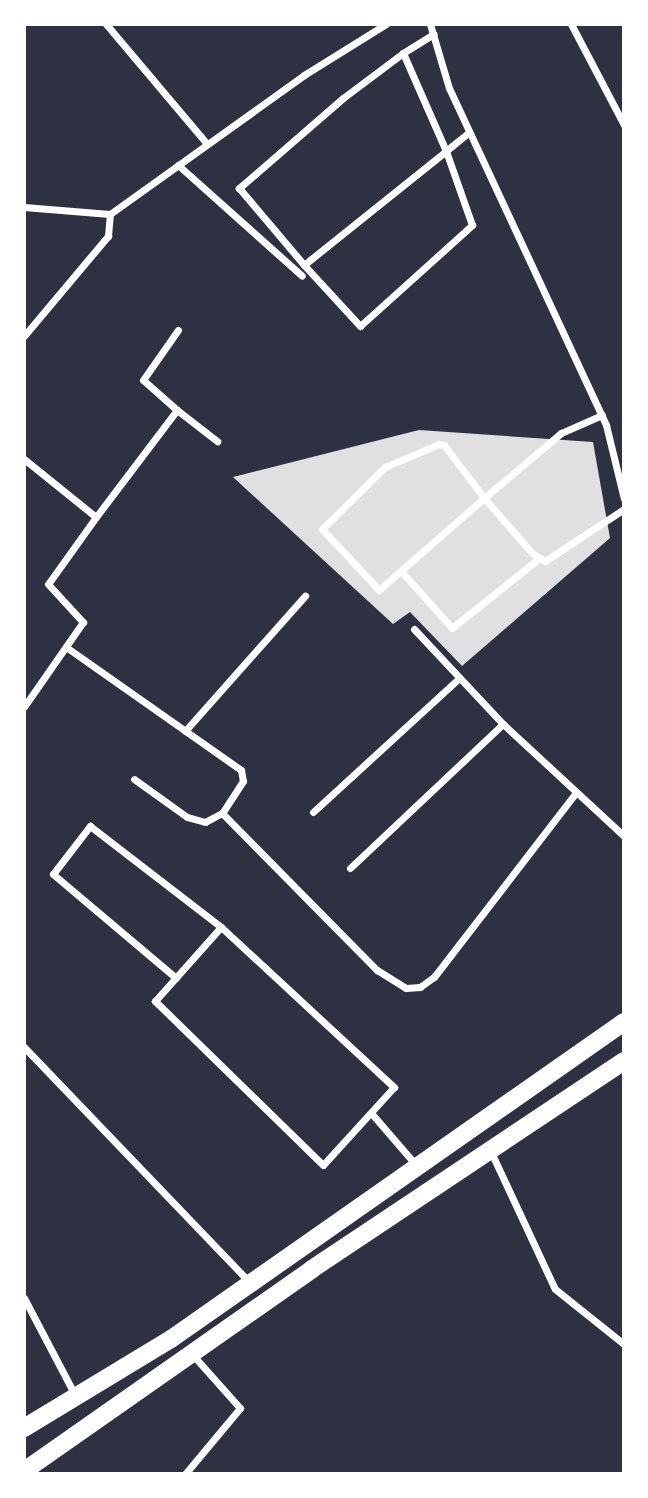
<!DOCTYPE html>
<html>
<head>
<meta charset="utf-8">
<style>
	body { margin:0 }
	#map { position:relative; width:648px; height:1498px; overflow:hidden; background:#2d3142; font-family:"Source Serif 4",serif }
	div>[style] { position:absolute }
	.building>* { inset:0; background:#e0e0e3 }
	.minor>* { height:7px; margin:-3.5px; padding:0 3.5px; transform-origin:3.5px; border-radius:3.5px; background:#fff }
	.primary>* { height:18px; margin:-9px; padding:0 9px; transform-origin:9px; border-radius:9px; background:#fff }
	span { translate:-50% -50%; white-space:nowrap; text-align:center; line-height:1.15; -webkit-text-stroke:7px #fff; paint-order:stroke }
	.frame { position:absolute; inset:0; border:26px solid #fff; pointer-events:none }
</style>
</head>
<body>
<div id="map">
	<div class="building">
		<i style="clip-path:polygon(419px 430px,593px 442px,610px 538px,462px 666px,410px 612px,393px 624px,233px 477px)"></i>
	</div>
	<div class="minor">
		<i style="left:106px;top:24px;width:157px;rotate:49.9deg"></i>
		<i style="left:430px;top:24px;width:67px;rotate:73.5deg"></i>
		<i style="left:449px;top:88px;width:372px;rotate:65deg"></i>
		<i style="left:606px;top:425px;width:76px;rotate:76.3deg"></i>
		<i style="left:571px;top:24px;width:114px;rotate:62.3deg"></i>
		<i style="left:403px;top:53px;width:36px;rotate:-32deg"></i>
		<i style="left:178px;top:165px;width:166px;rotate:41.8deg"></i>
		<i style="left:24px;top:207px;width:86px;rotate:4.7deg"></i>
		<i style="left:110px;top:214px;width:239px;rotate:-35.6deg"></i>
		<i style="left:304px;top:75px;width:97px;rotate:-31.9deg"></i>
		<i style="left:304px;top:265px;width:83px;rotate:47.4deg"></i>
		<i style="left:360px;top:326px;width:151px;rotate:-42deg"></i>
		<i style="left:472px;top:225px;width:78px;rotate:-109.4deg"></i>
		<i style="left:446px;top:151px;width:107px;rotate:-113.7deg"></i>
		<i style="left:403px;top:53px;width:75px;rotate:143.1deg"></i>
		<i style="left:343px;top:98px;width:138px;rotate:139.1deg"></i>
		<i style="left:239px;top:188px;width:101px;rotate:49.8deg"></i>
		<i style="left:304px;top:265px;width:8px;rotate:-40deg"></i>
		<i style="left:310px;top:260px;width:174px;rotate:-38.7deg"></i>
		<i style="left:446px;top:151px;width:8px;rotate:-40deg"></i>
		<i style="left:452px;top:146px;width:22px;rotate:-39deg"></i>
		<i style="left:24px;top:336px;width:131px;rotate:-50deg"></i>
		<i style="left:108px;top:236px;width:22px;rotate:-85deg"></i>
		<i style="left:177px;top:410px;width:45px;rotate:-138.6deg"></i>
		<i style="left:143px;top:380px;width:61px;rotate:-55deg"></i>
		<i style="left:602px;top:415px;width:45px;rotate:156.3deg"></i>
		<i style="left:561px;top:433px;width:101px;rotate:139.8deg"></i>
		<i style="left:484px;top:498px;width:140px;rotate:138.8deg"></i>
		<i style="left:379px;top:590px;width:83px;rotate:-133.1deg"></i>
		<i style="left:322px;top:529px;width:88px;rotate:-44.5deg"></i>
		<i style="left:385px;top:467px;width:59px;rotate:-23.1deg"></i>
		<i style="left:439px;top:444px;width:5px;rotate:11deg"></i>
		<i style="left:444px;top:445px;width:66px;rotate:53deg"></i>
		<i style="left:484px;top:498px;width:73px;rotate:48.9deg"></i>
		<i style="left:532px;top:553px;width:15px;rotate:32deg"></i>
		<i style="left:545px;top:561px;width:95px;rotate:-33.4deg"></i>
		<i style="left:24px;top:459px;width:92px;rotate:38.9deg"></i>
		<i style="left:96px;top:517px;width:82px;rotate:125.6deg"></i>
		<i style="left:48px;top:584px;width:52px;rotate:47.4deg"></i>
		<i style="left:83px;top:622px;width:103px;rotate:124.8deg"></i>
		<i style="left:96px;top:517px;width:134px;rotate:-52.9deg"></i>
		<i style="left:177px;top:410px;width:51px;rotate:37.8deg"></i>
		<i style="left:401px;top:571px;width:76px;rotate:48.2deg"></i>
		<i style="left:452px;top:628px;width:110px;rotate:-38.7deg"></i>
		<i style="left:414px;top:629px;width:130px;rotate:46.9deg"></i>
		<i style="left:503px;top:724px;width:165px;rotate:42.8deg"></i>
		<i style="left:66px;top:647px;width:214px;rotate:35.1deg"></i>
		<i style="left:241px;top:770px;width:11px;rotate:80deg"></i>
		<i style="left:243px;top:781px;width:38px;rotate:123deg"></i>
		<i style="left:222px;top:813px;width:19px;rotate:152deg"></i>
		<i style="left:205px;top:822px;width:19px;rotate:-164deg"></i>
		<i style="left:187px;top:817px;width:65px;rotate:-144.4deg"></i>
		<i style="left:185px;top:731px;width:181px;rotate:-48.4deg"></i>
		<i style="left:313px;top:812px;width:198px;rotate:-42.5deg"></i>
		<i style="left:222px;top:813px;width:221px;rotate:45.4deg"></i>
		<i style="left:377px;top:970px;width:34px;rotate:32deg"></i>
		<i style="left:406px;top:988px;width:14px;rotate:-4deg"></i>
		<i style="left:420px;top:987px;width:17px;rotate:-36deg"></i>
		<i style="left:434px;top:977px;width:231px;rotate:-52.4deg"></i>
		<i style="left:350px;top:868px;width:210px;rotate:-43.3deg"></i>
		<i style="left:221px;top:927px;width:236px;rotate:42.8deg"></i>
		<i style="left:394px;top:1087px;width:105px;rotate:132.3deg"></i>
		<i style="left:323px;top:1165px;width:235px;rotate:-135.7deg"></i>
		<i style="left:155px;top:1001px;width:99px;rotate:-48.3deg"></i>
		<i style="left:176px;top:978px;width:161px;rotate:-139.8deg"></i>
		<i style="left:53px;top:874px;width:61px;rotate:-52.4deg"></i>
		<i style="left:90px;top:826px;width:165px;rotate:37.6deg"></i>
		<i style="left:24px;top:1047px;width:327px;rotate:46.2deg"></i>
		<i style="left:372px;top:1114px;width:67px;rotate:49.2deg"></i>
		<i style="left:491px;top:1152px;width:151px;rotate:65deg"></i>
		<i style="left:555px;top:1289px;width:88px;rotate:38.6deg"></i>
		<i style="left:24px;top:1298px;width:112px;rotate:62.3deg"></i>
		<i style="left:185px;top:1474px;width:86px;rotate:-50.2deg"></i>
		<i style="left:240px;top:1408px;width:74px;rotate:-131.7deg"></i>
	</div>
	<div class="primary">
		<i style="left:24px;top:1428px;width:172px;rotate:-31.2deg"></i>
		<i style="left:171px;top:1339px;width:553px;rotate:-34.98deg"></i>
		<i style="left:24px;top:1471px;width:352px;rotate:-35deg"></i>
		<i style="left:312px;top:1269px;width:375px;rotate:-33.7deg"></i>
	</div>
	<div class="frame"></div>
</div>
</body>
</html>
